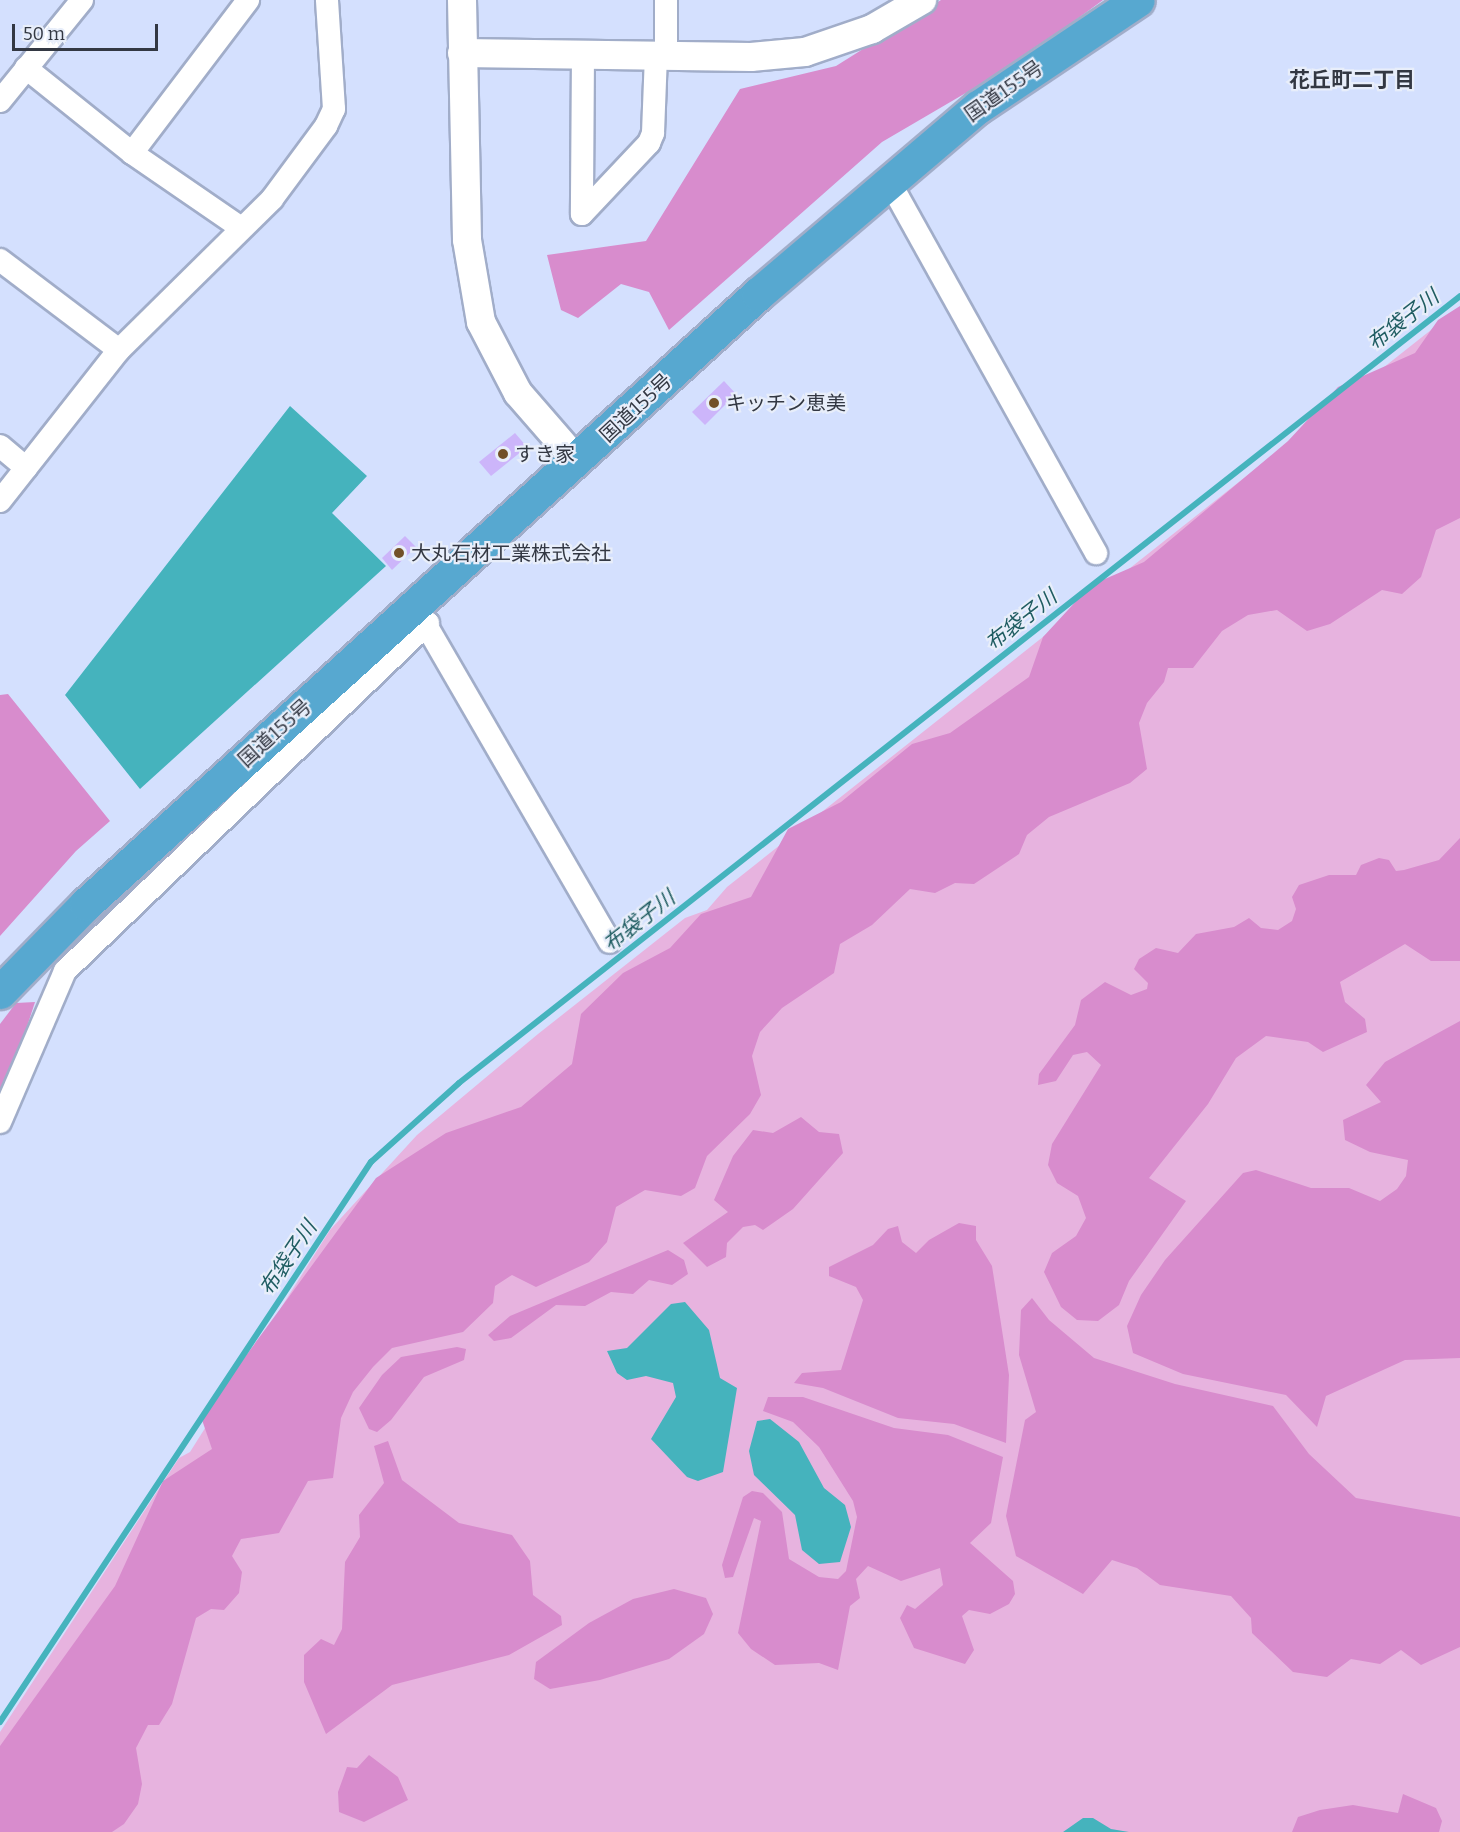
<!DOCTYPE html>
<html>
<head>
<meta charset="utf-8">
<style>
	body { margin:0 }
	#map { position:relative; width:1460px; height:1832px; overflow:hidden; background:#d4e0fe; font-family:Bitter,"Noto Sans JP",serif }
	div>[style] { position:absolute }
	.green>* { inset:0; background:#e7b3df }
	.forest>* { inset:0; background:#d88ccd }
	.water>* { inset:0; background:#45b3bd }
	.stream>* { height:6px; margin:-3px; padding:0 3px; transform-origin:3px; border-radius:3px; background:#45b3bd }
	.building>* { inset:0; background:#ccb5fa }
	.roads { filter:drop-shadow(2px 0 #a1adc9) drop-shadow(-2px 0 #a1adc9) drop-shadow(0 2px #a1adc9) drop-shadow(0 -2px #a1adc9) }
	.minor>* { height:22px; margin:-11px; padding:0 11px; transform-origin:11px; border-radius:11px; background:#fff }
	.tertiary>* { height:28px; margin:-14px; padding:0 14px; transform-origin:14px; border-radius:14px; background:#fff }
	.trunk>* { height:33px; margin:-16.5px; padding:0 16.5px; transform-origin:16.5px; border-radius:16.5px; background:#57a8d0 }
	.dots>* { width:16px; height:16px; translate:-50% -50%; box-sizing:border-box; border:3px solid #e8eefa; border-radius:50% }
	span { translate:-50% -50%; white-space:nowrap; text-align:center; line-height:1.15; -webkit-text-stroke:4.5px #e8eefa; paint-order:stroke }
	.street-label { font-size:20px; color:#333843 }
	.poi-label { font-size:20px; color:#333843 }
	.left { translate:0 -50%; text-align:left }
	.neighbourhood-label { font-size:21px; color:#333843; font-weight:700 }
	.water-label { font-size:21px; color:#205d62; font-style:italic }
	.scale { position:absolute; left:12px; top:24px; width:146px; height:27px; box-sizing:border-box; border:3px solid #333843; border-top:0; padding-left:8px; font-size:18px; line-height:21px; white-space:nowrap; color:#333843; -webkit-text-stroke:4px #e8eefa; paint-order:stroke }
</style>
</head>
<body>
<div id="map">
	<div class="green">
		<i style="clip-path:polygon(1460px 307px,1460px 1832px,0 1832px,0 1732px,179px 1458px,190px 1452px,330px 1230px,417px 1135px,538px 1034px,685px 918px,707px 910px,727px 887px)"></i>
	</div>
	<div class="forest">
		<i style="clip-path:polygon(941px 0,1103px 0,1017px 63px,882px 142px,669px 330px,649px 292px,621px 284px,578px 318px,561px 310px,547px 255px,646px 241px,740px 89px,836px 66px)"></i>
		<i style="clip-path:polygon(1460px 306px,1460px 518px,1436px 530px,1421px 577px,1402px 594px,1382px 590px,1330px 624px,1307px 631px,1277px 610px,1248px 615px,1222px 631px,1193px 668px,1168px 668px,1164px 682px,1147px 703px,1139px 723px,1147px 769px,1130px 783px,1049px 817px,1027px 835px,1019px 854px,974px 884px,955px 883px,935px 893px,910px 889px,872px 925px,840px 944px,834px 973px,782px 1008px,760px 1032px,752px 1056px,761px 1095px,750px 1114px,707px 1156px,695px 1188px,681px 1196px,645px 1190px,616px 1207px,607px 1242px,589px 1262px,536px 1287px,512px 1275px,495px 1286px,493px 1303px,463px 1332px,392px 1348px,373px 1367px,353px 1392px,341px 1418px,333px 1478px,308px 1481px,279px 1533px,241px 1539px,232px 1556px,242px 1572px,239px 1593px,224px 1610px,211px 1609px,196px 1618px,172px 1704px,159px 1725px,148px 1725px,136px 1748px,142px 1784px,138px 1804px,124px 1824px,112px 1832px,0 1832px,0 1746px,115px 1586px,163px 1481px,212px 1449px,201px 1417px,376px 1178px,446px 1133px,521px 1107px,572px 1064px,581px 1014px,623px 973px,670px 948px,701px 914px,751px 897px,788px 829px,841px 802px,912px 744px,950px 733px,1029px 677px,1043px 637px,1091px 585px,1144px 562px,1288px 441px,1338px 387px,1415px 353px,1438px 320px)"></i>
		<i style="clip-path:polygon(8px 694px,110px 821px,76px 851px,0 936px,0 695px)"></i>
		<i style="clip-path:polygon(1460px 838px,1460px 961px,1431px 961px,1405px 944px,1340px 982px,1345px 1002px,1365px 1019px,1367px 1032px,1323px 1052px,1308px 1042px,1266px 1036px,1236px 1058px,1208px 1104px,1149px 1178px,1186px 1201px,1129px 1281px,1119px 1305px,1098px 1321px,1077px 1320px,1061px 1307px,1044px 1272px,1052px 1253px,1076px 1236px,1086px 1218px,1078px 1196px,1057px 1183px,1048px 1165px,1052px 1144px,1101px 1065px,1087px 1052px,1073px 1055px,1056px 1081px,1038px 1085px,1039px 1074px,1075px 1025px,1081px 1000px,1105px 982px,1131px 995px,1147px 989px,1148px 983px,1134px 969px,1139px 959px,1156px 948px,1178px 953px,1196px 934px,1234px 927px,1249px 918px,1261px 928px,1278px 930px,1292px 921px,1296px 909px,1292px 897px,1299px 885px,1329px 875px,1356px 875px,1361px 865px,1379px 858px,1389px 860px,1396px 871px,1404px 870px,1439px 860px)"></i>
		<i style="clip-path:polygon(35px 1002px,12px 1073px,0 1094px,0 1024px,16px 1003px)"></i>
		<i style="clip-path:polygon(1460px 1021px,1460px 1358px,1405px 1360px,1326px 1396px,1317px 1427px,1286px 1395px,1183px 1374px,1133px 1353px,1127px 1326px,1141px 1295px,1165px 1260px,1243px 1173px,1256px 1170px,1311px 1188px,1349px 1188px,1380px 1201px,1397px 1189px,1406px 1176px,1408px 1160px,1370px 1152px,1345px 1140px,1343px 1120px,1381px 1102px,1366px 1085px,1385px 1062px)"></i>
		<i style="clip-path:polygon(801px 1117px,819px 1132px,839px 1134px,843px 1153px,793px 1209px,763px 1230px,755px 1225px,743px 1227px,727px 1243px,726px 1257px,707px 1267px,683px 1243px,728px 1212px,714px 1200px,733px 1156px,753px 1130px,773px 1133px)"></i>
		<i style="clip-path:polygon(959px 1223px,976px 1226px,976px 1240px,992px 1266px,1009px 1375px,1006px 1443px,954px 1424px,898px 1418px,823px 1388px,794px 1383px,802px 1373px,841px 1370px,858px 1316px,863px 1300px,856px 1287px,829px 1276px,829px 1267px,873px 1245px,888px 1229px,898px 1226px,902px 1242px,916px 1253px,929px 1240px)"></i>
		<i style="clip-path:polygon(668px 1250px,684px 1260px,688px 1274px,672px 1285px,649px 1280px,633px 1294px,611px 1292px,585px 1306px,556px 1305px,511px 1338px,494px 1341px,488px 1335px,510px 1316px)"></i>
		<i style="clip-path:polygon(1032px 1298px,1049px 1320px,1094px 1358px,1175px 1384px,1273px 1406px,1309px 1454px,1356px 1498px,1460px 1517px,1460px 1647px,1421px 1665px,1401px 1650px,1380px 1664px,1351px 1659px,1327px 1677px,1293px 1672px,1252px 1633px,1251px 1618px,1231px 1596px,1160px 1585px,1137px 1568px,1112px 1560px,1083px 1594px,1016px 1556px,1006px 1516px,1025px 1420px,1036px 1412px,1019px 1355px,1021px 1310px)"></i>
		<i style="clip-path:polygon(457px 1347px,466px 1349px,464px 1360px,424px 1377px,391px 1420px,377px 1432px,369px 1429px,359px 1408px,382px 1375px,401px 1357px)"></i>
		<i style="clip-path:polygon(768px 1397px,803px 1397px,894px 1428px,948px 1435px,1003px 1457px,991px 1523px,970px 1543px,1013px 1581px,1015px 1594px,1009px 1604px,990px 1614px,969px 1610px,962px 1616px,974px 1650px,965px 1664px,914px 1648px,900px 1618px,907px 1605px,915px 1609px,943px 1585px,940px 1568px,901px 1581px,868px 1566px,856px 1579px,860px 1598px,850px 1606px,838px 1670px,819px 1663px,775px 1665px,751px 1649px,738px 1633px,761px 1521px,754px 1518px,733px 1577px,725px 1578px,722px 1565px,743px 1497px,752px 1491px,763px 1493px,782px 1512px,789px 1559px,819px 1577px,838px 1579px,846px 1571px,857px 1517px,853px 1501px,819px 1447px,793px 1422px,763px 1411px)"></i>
		<i style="clip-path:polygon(388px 1441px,402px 1480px,459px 1523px,512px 1535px,530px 1561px,533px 1595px,561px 1616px,562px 1625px,509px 1655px,392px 1685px,326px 1734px,304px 1682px,304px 1655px,321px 1639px,334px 1645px,342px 1629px,345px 1562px,360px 1537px,359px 1515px,384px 1483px,374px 1446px)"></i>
		<i style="clip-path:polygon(674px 1589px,706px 1598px,713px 1614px,704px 1634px,669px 1659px,600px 1680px,550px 1689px,534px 1679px,536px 1662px,589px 1623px,633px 1599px)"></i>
		<i style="clip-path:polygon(369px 1755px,398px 1777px,408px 1800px,364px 1822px,339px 1812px,338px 1792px,347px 1767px,357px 1768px)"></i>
		<i style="clip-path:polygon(1403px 1794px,1436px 1808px,1442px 1821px,1439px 1832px,1292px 1832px,1298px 1817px,1320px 1810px,1353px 1805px,1398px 1813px)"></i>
	</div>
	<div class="water">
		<i style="clip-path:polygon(290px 406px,367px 476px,332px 513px,386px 566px,140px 789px,65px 695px)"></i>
		<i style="clip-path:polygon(685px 1302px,709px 1330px,720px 1378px,737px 1388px,723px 1472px,698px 1481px,687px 1477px,651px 1439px,676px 1397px,673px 1383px,646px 1376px,627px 1380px,617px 1373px,607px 1351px,627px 1348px,671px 1304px)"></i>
		<i style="clip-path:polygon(770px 1419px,799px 1442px,824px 1488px,845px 1505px,851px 1527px,840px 1562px,819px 1564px,802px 1550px,795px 1515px,754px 1475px,749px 1451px,757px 1421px)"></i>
		<i style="clip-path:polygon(1083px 1818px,1093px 1818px,1111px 1829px,1129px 1832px,1063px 1832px)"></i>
	</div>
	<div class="stream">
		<i style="left:0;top:1722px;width:672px;rotate:-56.48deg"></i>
		<i style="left:371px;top:1162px;width:118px;rotate:-41.9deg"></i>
		<i style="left:459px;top:1083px;width:1273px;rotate:-38.17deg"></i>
	</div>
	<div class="building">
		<i style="clip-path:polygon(724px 381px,736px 394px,705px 425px,692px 412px)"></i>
		<i style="clip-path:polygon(515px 433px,527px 447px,491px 476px,479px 462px)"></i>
		<i style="clip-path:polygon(405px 536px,416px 547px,392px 570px,382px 558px)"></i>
	</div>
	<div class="roads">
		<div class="minor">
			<i style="left:666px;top:0;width:55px;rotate:90deg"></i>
			<i style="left:583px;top:53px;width:161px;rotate:90.4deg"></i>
			<i style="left:582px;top:214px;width:98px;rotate:-46.7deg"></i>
			<i style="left:649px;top:143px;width:11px;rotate:-68deg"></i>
			<i style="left:653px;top:133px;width:79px;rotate:-87.8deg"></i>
			<i style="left:26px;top:68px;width:136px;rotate:38.7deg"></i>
			<i style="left:132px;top:153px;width:132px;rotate:34.5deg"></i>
			<i style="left:0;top:101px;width:130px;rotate:-50.9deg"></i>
			<i style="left:132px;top:153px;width:192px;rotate:-52.8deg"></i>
			<i style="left:889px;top:181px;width:426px;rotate:60.9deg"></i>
			<i style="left:0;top:260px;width:149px;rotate:37.1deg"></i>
			<i style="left:0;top:446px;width:34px;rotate:40deg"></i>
			<i style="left:0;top:501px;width:192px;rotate:-51.8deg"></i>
			<i style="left:119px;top:350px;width:215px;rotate:-44.6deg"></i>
			<i style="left:272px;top:199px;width:91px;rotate:-53.5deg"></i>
			<i style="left:326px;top:126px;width:19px;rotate:-65deg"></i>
			<i style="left:334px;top:109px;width:109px;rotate:-93.7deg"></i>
			<i style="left:419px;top:613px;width:380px;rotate:59.9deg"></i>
			<i style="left:0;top:1122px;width:164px;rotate:-66.7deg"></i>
			<i style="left:65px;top:971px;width:503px;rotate:-43.79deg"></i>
		</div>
		<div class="tertiary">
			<i style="left:462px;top:0;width:240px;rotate:88.8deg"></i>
			<i style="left:467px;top:240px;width:83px;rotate:80.3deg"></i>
			<i style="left:481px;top:322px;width:80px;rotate:62.5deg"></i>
			<i style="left:518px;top:393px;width:91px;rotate:49deg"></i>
			<i style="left:462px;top:53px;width:289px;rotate:0.8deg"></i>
			<i style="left:751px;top:57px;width:54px;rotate:-5.3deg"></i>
			<i style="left:805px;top:52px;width:71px;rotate:-18.9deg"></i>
			<i style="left:872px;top:29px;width:58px;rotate:-30.1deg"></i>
		</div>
		<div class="trunk">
			<i style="left:0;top:992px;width:123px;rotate:-45.7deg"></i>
			<i style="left:86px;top:904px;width:908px;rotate:-42.23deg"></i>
			<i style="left:758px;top:294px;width:289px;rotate:-40.4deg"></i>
			<i style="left:978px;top:107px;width:192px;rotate:-33.8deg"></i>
		</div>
	</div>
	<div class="dots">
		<i style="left:714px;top:403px;background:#725028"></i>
		<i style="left:503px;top:454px;background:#725028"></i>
		<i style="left:399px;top:553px;background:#725028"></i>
	</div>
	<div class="street-label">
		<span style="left:1004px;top:91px;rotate:-35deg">国道155号</span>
		<span style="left:636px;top:408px;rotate:-43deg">国道155号</span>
		<span style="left:275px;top:733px;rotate:-42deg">国道155号</span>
	</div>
	<div class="poi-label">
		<span class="left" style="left:726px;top:403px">キッチン恵美</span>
		<span class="left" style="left:515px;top:454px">すき家</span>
		<span class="left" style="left:411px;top:553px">大丸石材工業株式会社</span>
	</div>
	<div class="neighbourhood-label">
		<span style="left:1352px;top:80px">花丘町二丁目</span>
	</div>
	<div class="water-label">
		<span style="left:1403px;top:320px;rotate:-38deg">布袋子川</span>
		<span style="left:1021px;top:620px;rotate:-38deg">布袋子川</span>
		<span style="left:639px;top:921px;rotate:-38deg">布袋子川</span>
		<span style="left:288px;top:1258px;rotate:-56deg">布袋子川</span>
	</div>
	<div class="scale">50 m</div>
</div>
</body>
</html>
